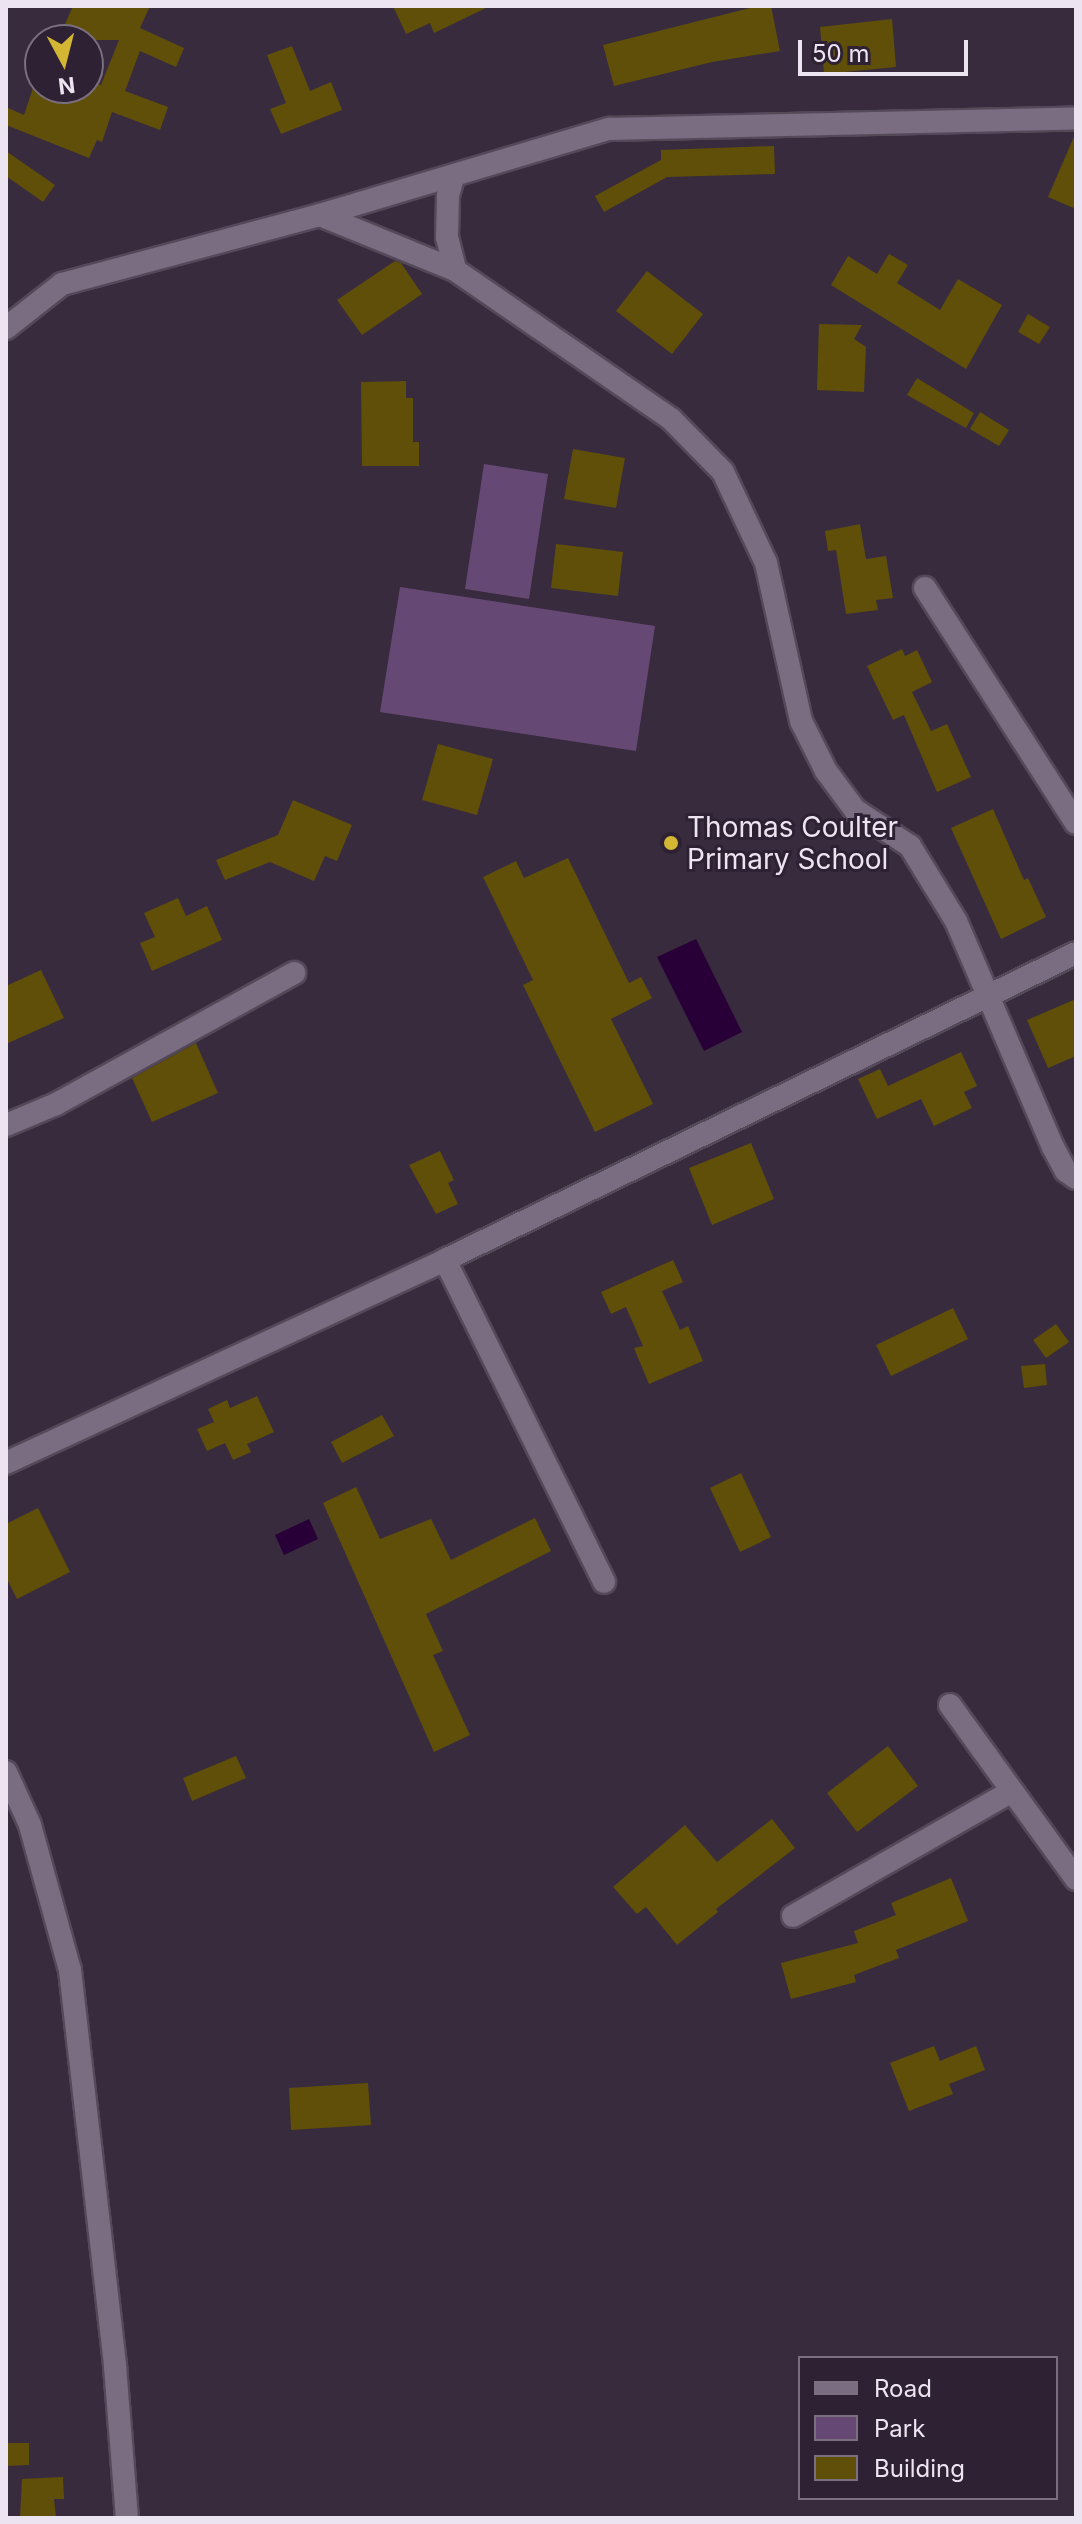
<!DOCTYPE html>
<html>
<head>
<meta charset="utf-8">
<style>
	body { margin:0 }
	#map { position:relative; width:1082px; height:2524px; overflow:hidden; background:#382b3e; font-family:Inter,sans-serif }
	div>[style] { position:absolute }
	.green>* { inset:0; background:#664875 }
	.water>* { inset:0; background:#280037 }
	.building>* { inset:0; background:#5f4f09 }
	.roads { filter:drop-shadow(2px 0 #544959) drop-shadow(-2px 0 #544959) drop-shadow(0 2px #544959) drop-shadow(0 -2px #544959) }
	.street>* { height:22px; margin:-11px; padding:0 11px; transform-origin:11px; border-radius:11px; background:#7a6c81 }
	.dots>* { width:22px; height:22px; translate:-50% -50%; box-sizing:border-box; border:4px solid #2d2133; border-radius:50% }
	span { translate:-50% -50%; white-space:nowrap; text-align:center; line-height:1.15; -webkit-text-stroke:6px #2d2133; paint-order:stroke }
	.poi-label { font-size:28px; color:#ece4f0 }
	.left { translate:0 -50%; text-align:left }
	.frame { position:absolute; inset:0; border:8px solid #ece4f0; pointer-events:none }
	.legend { position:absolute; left:798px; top:2356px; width:260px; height:144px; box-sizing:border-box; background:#2d2133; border:2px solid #796f7f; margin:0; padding:10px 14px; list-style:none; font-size:24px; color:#ece4f0 }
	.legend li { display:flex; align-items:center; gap:16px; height:40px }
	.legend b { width:40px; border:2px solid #796f7f }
	.north { position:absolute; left:24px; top:24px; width:80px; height:80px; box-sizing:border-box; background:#2d2133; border:2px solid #796f7f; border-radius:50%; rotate:173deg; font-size:22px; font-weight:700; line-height:32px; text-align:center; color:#ece4f0 }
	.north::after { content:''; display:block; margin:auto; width:28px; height:36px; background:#d4b635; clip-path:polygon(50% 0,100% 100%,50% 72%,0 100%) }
	.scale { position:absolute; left:798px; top:40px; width:170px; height:36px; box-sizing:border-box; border:4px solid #ece4f0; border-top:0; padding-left:10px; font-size:24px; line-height:28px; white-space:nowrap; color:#ece4f0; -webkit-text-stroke:6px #2d2133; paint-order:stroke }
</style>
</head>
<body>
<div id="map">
	<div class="green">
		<i style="clip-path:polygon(484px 464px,548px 474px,529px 599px,465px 589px)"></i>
		<i style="clip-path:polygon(400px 587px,655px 626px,636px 751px,380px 712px)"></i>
	</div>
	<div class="water">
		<i style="clip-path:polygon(696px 939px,742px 1032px,704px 1051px,657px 957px)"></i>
		<i style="clip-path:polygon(309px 1519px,318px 1539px,284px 1555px,275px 1535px)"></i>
	</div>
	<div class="building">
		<i style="clip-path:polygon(73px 6px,150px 6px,140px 28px,184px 48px,176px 67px,140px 51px,125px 91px,168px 107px,160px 130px,112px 112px,102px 142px,97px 140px,89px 158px,6px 125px,6px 107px,24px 115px,33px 88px,88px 88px,88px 81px,101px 85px,119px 40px,58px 40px)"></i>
		<i style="clip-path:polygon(393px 6px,490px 6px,434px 33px,430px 23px,406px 34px)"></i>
		<i style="clip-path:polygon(758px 6px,771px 6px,780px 51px,712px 62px,614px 86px,603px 45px)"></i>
		<i style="clip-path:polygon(892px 19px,896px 67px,824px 74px,820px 27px)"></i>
		<i style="clip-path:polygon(292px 46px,310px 91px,331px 82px,342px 110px,281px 134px,270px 109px,286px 103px,267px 55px)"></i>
		<i style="clip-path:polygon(1076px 132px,1076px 209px,1048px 197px)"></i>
		<i style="clip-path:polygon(774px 146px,775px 174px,667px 177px,604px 212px,595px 196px,661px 160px,661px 150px)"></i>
		<i style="clip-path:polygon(6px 151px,55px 185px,43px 202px,6px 176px)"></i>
		<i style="clip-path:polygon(889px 254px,908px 265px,897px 283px,940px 310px,958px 279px,1002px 305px,966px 369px,831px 285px,848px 256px,877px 274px)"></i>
		<i style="clip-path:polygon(395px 261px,401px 263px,422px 294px,362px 335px,337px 300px)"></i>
		<i style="clip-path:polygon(647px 271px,703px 314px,672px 354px,616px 311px)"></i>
		<i style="clip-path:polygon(1028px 314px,1050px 327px,1039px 344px,1018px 332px)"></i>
		<i style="clip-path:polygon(819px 324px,862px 325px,854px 339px,866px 347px,864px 392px,817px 390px)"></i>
		<i style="clip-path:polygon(917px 378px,974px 413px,966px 428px,907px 395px)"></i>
		<i style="clip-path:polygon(406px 381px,406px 398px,413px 398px,413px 442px,419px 442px,419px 466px,362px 466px,361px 382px)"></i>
		<i style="clip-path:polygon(980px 412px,1009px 430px,999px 446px,970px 429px)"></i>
		<i style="clip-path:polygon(573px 449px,625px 458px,616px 508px,564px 499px)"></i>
		<i style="clip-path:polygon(860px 524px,866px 559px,886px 556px,893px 598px,876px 600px,878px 610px,846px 614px,836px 550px,828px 551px,825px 531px)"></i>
		<i style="clip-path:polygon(556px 544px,623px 552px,618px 596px,551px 588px)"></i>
		<i style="clip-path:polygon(902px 649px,905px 656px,917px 650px,932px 682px,912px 692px,931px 731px,947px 724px,971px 777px,937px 792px,904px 715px,893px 720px,867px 666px)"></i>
		<i style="clip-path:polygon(438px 744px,493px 759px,477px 815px,422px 800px)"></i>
		<i style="clip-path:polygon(293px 800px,352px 825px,337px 861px,325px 856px,314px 881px,270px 862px,225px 880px,216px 860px,278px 835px)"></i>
		<i style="clip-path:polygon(993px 809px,1024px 880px,1028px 878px,1046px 917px,1001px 939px,951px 828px)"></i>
		<i style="clip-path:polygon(568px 858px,629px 983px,641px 977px,652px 998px,611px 1019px,653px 1104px,595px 1132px,523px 985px,533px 980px,483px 877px,516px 861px,524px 878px)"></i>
		<i style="clip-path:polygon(178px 898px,186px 916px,207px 906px,222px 940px,152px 971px,140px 943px,155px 937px,144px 913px)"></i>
		<i style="clip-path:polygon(41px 970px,64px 1018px,6px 1044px,6px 986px)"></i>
		<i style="clip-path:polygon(1076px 999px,1076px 1056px,1048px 1068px,1027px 1020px)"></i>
		<i style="clip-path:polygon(196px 1043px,218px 1093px,152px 1122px,132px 1078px)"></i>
		<i style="clip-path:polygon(961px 1052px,977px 1086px,964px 1092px,972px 1108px,934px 1126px,921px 1099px,877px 1119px,858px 1079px,880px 1069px,888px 1086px)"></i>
		<i style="clip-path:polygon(751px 1143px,774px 1199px,712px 1225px,689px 1168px)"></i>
		<i style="clip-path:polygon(440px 1151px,454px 1180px,448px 1183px,458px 1204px,436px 1214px,409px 1165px)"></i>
		<i style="clip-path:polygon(673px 1260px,683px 1282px,662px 1291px,680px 1330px,688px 1326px,703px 1361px,649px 1384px,634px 1348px,643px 1346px,626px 1307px,611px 1314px,601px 1292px)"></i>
		<i style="clip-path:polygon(953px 1308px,968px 1339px,891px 1376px,876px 1345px)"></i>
		<i style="clip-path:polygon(1056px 1324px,1069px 1342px,1046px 1358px,1033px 1340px)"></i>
		<i style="clip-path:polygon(1045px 1364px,1047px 1385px,1024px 1388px,1021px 1366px)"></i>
		<i style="clip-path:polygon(257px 1396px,274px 1432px,247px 1444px,251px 1452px,233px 1460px,225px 1443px,207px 1451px,197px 1429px,214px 1422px,208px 1409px,227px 1400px,230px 1408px)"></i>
		<i style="clip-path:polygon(382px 1415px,394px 1436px,342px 1463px,331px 1442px)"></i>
		<i style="clip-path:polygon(741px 1473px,771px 1537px,740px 1552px,710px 1488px)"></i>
		<i style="clip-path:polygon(356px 1487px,380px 1539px,431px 1519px,451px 1560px,535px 1518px,551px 1551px,426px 1614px,443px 1651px,433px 1655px,470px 1735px,434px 1752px,323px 1503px)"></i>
		<i style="clip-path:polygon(38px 1508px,70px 1572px,17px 1599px,6px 1577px,6px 1524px)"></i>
		<i style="clip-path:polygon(888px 1746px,918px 1786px,857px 1832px,827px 1793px)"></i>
		<i style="clip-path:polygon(236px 1756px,246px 1778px,192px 1801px,183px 1778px)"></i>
		<i style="clip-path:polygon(772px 1819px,795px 1848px,716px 1909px,718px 1912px,677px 1945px,646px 1907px,637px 1914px,613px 1887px,685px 1825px,717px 1862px)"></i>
		<i style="clip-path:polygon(951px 1878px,968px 1921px,896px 1950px,899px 1958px,854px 1975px,856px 1982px,791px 1999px,781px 1963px,858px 1943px,854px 1931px,896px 1915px,891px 1903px)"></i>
		<i style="clip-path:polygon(934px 2046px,940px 2061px,976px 2046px,985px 2070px,949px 2084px,953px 2094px,909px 2111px,890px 2063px)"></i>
		<i style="clip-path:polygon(368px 2083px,371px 2125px,291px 2130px,289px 2088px)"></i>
		<i style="clip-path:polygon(6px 2443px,29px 2443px,29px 2465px,6px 2466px)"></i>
		<i style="clip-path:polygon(63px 2477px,64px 2499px,54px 2499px,56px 2517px,20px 2518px,22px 2479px)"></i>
	</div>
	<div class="roads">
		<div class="street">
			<i style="left:453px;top:178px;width:19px;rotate:106deg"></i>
			<i style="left:448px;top:196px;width:41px;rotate:91.4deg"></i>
			<i style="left:447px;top:237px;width:34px;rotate:76deg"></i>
			<i style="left:320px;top:215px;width:146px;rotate:22.2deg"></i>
			<i style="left:455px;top:270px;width:262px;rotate:34.6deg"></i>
			<i style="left:671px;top:419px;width:74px;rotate:45.5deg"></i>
			<i style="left:723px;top:472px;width:101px;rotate:64.7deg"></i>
			<i style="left:766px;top:563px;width:162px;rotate:77.5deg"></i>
			<i style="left:801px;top:721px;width:56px;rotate:63.4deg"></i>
			<i style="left:826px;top:771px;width:49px;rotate:53.4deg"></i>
			<i style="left:855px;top:810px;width:66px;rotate:33.2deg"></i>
			<i style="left:910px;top:846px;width:88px;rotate:58.5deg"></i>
			<i style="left:956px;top:921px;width:246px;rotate:66.8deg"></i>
			<i style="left:1053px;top:1147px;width:27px;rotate:62deg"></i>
			<i style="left:1066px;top:1171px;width:12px;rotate:35deg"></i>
			<i style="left:6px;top:328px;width:71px;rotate:-38.2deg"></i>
			<i style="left:62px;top:284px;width:267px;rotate:-15deg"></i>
			<i style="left:320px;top:215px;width:302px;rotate:-16.6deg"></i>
			<i style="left:609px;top:129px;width:467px;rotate:-1.3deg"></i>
			<i style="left:925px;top:588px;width:279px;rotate:57.3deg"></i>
			<i style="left:6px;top:1125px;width:54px;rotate:-22.8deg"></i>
			<i style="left:56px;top:1104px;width:272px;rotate:-28.8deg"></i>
			<i style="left:445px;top:1260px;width:359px;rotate:63.7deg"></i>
			<i style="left:6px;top:1463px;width:484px;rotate:-24.8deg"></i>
			<i style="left:445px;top:1260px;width:702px;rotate:-25.94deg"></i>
			<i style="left:950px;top:1705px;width:215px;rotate:54.1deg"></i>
			<i style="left:6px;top:1772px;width:58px;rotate:65.6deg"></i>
			<i style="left:30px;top:1825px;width:150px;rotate:74.6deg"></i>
			<i style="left:70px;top:1970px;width:399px;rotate:83.5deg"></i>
			<i style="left:115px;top:2366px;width:152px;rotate:85.5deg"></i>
			<i style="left:793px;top:1916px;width:250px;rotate:-29.7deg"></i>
		</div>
	</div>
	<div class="dots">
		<i style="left:671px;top:843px;background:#d4b635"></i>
	</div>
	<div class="poi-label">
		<span class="left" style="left:687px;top:843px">Thomas Coulter<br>Primary School</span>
	</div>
	<div class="frame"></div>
	<ul class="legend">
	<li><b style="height:10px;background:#7a6c81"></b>Road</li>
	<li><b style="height:22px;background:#664875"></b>Park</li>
	<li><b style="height:22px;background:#5f4f09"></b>Building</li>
	</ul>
	<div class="north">N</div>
	<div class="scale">50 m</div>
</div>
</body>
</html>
